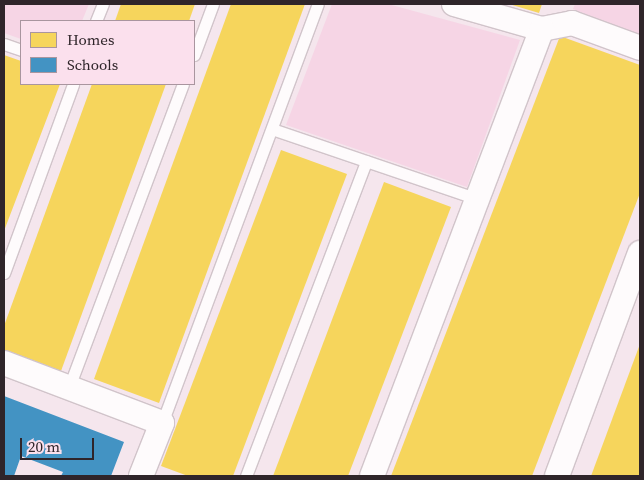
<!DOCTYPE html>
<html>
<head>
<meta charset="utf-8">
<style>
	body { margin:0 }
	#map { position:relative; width:644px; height:480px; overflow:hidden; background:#f5e6ed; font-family:"Source Serif 4",serif }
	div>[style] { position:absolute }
	.green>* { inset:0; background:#f6d5e5 }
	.homes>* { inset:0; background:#f6d55c }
	.schools>* { inset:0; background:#4393c3 }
	.roads { filter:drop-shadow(1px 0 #d1c4ca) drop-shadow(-1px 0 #d1c4ca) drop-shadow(0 1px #d1c4ca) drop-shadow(0 -1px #d1c4ca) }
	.lane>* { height:11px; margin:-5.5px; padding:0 5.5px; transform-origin:5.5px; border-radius:5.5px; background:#fefbfc }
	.street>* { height:24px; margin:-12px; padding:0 12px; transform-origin:12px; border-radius:12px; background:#fefbfc }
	span { translate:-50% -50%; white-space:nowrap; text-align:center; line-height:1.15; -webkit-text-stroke:5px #fbe0ed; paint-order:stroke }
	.frame { position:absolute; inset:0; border:5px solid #2f252a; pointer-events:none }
	.legend { position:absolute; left:20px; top:20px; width:175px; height:65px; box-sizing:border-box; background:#fbe0ed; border:1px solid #a9959f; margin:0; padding:6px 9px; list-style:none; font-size:15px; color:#2f252a }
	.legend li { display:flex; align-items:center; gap:10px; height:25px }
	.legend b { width:25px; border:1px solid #a9959f }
	.scale { position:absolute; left:20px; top:438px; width:74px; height:22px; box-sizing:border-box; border:2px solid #2f252a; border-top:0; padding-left:6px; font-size:15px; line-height:18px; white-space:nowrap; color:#2f252a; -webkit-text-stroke:4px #fbe0ed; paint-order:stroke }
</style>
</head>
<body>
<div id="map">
	<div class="green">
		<i style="clip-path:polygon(4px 4px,89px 4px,82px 21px,21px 21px,21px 39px,4px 33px)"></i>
		<i style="clip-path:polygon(332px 4px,388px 4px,520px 40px,467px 187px,286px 125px)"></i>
		<i style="clip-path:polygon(575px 4px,640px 4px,640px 36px,573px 9px)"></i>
	</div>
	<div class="homes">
		<i style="clip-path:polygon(121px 4px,195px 4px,189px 21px,115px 21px)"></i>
		<i style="clip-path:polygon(231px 4px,305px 4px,159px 403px,94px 379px)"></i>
		<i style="clip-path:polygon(509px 4px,542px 4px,539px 13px)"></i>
		<i style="clip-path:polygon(560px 36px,640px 65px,640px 193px,532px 476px,391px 476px)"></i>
		<i style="clip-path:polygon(4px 55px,21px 61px,21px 84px,60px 84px,4px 231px)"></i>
		<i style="clip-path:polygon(92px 84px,166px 84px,61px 371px,4px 351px,4px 326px)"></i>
		<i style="clip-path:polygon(281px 150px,347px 174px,233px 476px,188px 476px,161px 466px)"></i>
		<i style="clip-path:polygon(384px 182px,451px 207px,348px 476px,273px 476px)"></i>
		<i style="clip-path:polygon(640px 344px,640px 476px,591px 476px)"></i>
	</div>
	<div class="schools">
		<i style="clip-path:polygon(4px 396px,124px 442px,111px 476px,61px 476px,63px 472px,21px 456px,14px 476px,4px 476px)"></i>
	</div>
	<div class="roads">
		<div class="lane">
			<i style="left:96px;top:21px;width:18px;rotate:-68deg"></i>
			<i style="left:4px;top:44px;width:18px;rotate:19deg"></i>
			<i style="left:194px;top:55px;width:54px;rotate:-69.6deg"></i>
			<i style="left:272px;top:129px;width:218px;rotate:18.8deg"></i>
			<i style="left:4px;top:273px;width:201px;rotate:-69.9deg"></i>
			<i style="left:69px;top:387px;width:324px;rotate:-69.4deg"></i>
			<i style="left:162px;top:423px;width:447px;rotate:-69.6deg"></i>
			<i style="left:246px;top:476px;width:337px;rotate:-69.1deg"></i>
		</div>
		<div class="street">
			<i style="left:454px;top:4px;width:91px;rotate:15.9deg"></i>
			<i style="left:542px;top:29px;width:31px;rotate:-11deg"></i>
			<i style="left:572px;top:23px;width:72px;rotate:20.2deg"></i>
			<i style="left:4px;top:363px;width:169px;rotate:20.8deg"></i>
			<i style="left:162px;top:423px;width:57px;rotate:111.6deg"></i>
			<i style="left:372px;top:476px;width:478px;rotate:-69.2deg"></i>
			<i style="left:557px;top:476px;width:238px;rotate:-69.6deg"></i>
		</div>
	</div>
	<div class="frame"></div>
	<ul class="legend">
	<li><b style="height:14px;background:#f6d55c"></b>Homes</li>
	<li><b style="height:14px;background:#4393c3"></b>Schools</li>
	</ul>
	<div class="scale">20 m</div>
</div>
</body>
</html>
